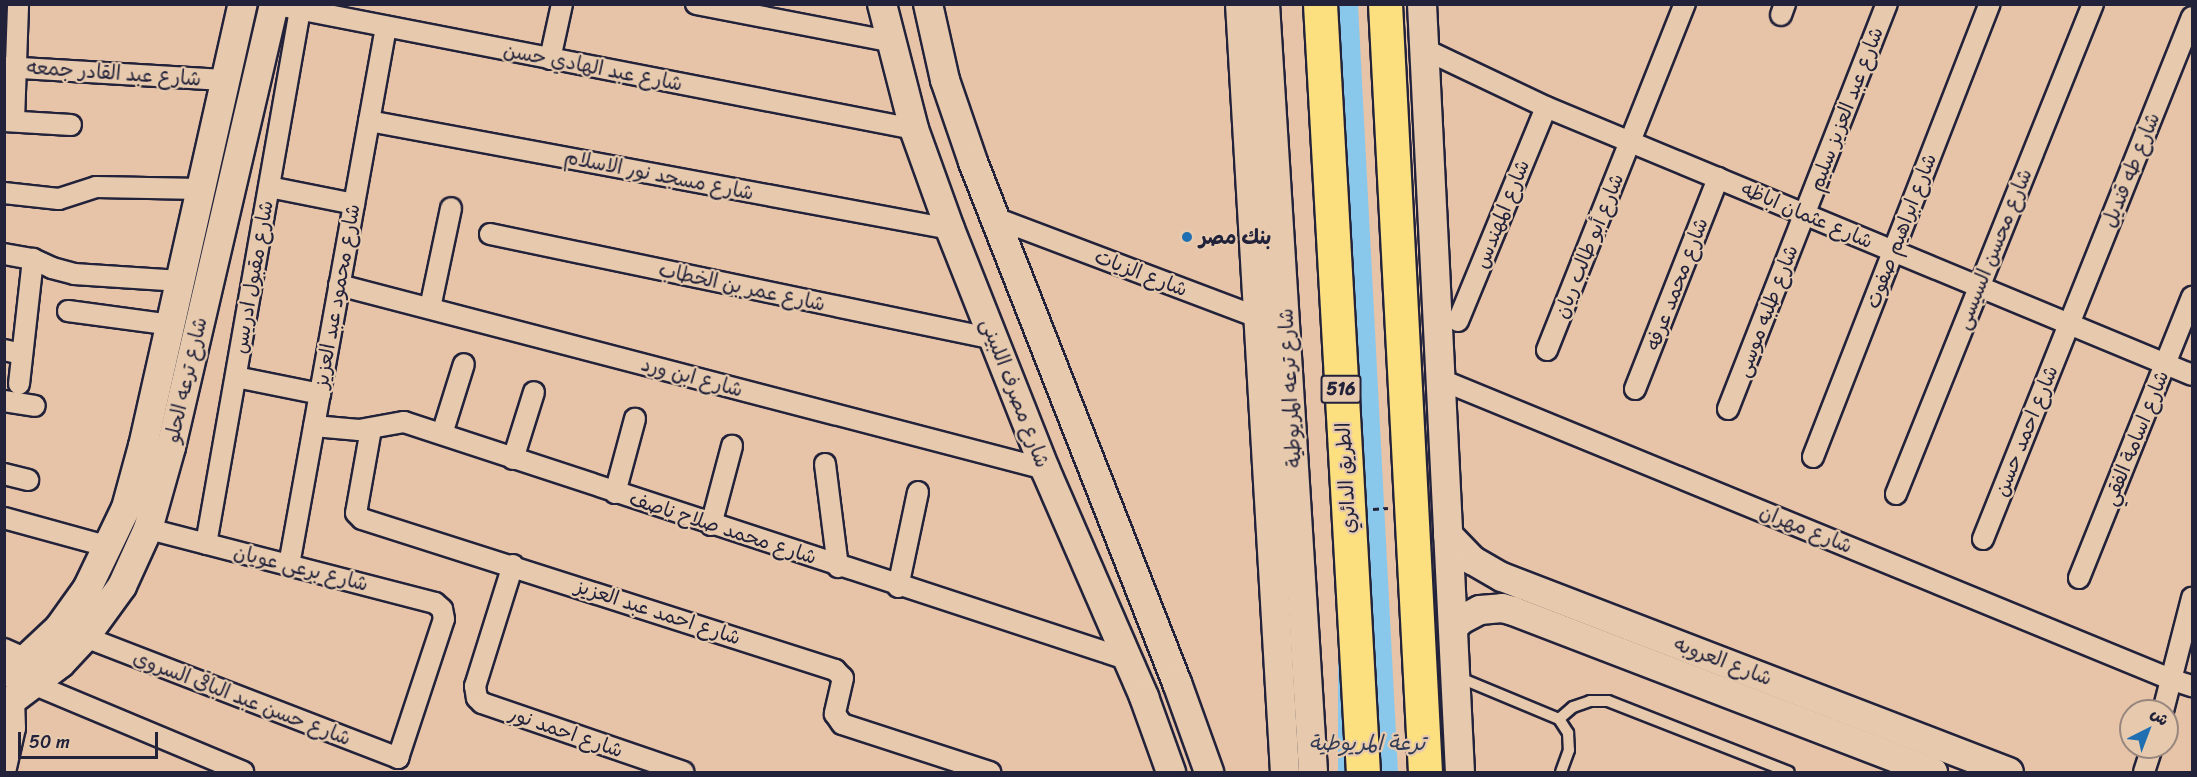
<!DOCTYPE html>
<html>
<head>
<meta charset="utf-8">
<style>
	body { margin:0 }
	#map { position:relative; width:2197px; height:777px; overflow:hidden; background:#e7c3a7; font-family:Sriracha,"Playpen Sans Arabic",sans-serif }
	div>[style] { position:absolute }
	.water>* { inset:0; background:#8ac8eb }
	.path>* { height:3px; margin-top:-1.5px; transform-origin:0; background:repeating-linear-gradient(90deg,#22223b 0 6px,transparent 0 10.5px) }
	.roads { filter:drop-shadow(2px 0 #22223b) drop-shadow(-2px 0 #22223b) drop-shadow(0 2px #22223b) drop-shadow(0 -2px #22223b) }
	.lane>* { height:10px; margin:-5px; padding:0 5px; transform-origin:5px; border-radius:5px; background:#e7caad }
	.street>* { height:20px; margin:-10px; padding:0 10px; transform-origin:10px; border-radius:10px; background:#e7caad }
	.secondary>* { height:28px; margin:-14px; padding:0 14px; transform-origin:14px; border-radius:14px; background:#e7caad }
	.bridges { filter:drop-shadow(2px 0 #22223b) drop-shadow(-2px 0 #22223b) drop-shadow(0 2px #22223b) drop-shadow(0 -2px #22223b) }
	.highway-bridge>* { height:33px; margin:-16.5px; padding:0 16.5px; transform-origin:16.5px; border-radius:16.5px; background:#fce080 }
	.dots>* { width:16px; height:16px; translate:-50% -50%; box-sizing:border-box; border:3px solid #e7caad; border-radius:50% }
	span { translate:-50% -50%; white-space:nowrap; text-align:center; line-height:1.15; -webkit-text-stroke:4.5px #e7caad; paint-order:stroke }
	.shield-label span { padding:2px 4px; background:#e7caad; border:2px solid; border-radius:4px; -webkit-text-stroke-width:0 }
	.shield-label { font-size:18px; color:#22223b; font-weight:700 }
	.street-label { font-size:20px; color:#22223b }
	.poi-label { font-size:20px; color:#22223b; font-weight:700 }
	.left { translate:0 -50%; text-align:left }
	.water-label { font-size:21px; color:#323b55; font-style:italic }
	.frame { position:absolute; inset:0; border:6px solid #22223b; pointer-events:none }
	.north { position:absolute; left:2119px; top:699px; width:60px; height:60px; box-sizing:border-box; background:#e7caad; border:2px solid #98877f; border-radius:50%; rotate:42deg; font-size:16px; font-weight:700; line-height:24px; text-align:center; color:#22223b }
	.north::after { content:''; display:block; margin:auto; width:21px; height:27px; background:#1f6fb2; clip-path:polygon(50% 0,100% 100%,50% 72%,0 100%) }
	.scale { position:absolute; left:18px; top:732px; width:140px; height:27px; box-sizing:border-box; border:3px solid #22223b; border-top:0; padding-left:8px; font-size:18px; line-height:21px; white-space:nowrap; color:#22223b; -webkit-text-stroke:4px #e7caad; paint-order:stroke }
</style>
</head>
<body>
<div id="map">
	<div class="water">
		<i style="clip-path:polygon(1308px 5px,1358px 5px,1398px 772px,1338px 772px,1338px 623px)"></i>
	</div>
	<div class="path">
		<i style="left:1373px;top:509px;width:15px;rotate:-4deg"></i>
	</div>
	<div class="roads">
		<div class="lane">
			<i style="left:1458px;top:677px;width:109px;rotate:22.6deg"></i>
			<i style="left:1559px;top:719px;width:17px;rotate:57deg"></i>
			<i style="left:1568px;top:733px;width:17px;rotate:87deg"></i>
			<i style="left:1569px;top:750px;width:23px;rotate:110deg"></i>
			<i style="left:1559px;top:719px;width:18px;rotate:-41deg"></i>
			<i style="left:1573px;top:707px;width:18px;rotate:-19deg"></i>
			<i style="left:1590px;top:701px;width:18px"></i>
			<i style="left:1608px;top:701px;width:194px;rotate:21.4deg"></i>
		</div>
		<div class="street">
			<i style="left:272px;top:4px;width:654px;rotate:11.02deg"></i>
			<i style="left:696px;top:4px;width:197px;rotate:10.9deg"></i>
			<i style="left:1781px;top:15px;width:12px;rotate:-70deg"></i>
			<i style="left:1424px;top:49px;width:135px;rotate:25.4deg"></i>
			<i style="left:1546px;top:107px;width:699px;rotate:22.53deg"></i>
			<i style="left:550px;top:59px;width:56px;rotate:-77.7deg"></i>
			<i style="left:4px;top:67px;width:220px;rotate:3.4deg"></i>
			<i style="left:4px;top:121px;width:67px;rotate:3.4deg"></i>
			<i style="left:14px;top:121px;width:117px;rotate:-88deg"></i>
			<i style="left:369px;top:121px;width:591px;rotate:10.53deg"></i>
			<i style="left:269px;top:187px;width:87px;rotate:11.3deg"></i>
			<i style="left:4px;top:193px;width:55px;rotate:6.2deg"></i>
			<i style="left:59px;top:199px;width:39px;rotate:-18deg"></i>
			<i style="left:96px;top:187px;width:105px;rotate:1.1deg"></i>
			<i style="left:995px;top:218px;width:291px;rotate:20.7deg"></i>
			<i style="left:490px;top:234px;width:515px;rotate:11.77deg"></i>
			<i style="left:4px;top:254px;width:29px;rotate:10deg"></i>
			<i style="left:33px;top:259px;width:21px;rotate:25deg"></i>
			<i style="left:52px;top:268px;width:23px;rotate:15deg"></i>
			<i style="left:74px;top:274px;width:107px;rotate:3.7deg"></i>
			<i style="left:339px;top:285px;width:730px;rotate:14.61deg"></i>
			<i style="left:430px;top:308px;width:102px;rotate:-78.1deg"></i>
			<i style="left:68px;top:311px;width:104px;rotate:7.7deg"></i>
			<i style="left:1458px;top:321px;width:231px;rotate:-67.6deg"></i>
			<i style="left:4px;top:350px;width:18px;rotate:13deg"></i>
			<i style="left:1547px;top:350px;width:373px;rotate:-68.3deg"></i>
			<i style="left:236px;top:377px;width:86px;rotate:11.4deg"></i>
			<i style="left:1439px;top:379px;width:793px;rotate:22.3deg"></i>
			<i style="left:2173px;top:680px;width:20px;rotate:18deg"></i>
			<i style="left:19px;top:384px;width:126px;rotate:-83.6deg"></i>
			<i style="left:1635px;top:389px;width:227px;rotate:-68.5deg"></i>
			<i style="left:4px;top:401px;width:31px;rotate:9deg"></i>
			<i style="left:1728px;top:409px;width:435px;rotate:-68.6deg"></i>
			<i style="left:314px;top:426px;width:45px;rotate:5.1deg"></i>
			<i style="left:359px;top:430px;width:46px;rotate:-10.1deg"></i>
			<i style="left:404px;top:422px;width:763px;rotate:18.17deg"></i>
			<i style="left:371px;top:429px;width:85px;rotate:100.1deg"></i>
			<i style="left:356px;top:513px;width:8px;rotate:45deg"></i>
			<i style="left:362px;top:519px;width:497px;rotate:17.7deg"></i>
			<i style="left:835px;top:670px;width:11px;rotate:45deg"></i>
			<i style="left:843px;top:678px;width:37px;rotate:103deg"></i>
			<i style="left:835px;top:714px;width:12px;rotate:55deg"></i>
			<i style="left:842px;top:724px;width:156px;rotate:18deg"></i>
			<i style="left:442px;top:434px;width:73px;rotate:-72.6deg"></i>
			<i style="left:1813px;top:457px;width:486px;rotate:-68.7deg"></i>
			<i style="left:513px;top:459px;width:70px;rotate:-72.6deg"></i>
			<i style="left:825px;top:464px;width:104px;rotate:82.8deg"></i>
			<i style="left:4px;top:474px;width:25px;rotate:14deg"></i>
			<i style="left:615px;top:493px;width:77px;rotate:-74.9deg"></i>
			<i style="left:1896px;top:494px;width:528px;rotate:-68.1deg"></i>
			<i style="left:4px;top:518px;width:109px;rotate:15.4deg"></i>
			<i style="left:711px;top:525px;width:82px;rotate:-75.1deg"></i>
			<i style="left:1983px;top:539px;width:562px;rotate:-68.18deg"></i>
			<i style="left:206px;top:544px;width:542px;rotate:-80.02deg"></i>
			<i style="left:289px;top:565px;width:547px;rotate:-79.78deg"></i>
			<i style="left:513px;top:565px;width:127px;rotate:107.4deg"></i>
			<i style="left:475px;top:686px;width:12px;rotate:81deg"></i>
			<i style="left:477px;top:698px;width:7px;rotate:45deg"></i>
			<i style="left:482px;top:703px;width:213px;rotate:18.9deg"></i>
			<i style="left:2079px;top:578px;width:303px;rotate:-68.1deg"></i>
			<i style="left:898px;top:587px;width:97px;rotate:-78.1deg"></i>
			<i style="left:85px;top:637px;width:336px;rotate:21.1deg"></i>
			<i style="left:398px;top:758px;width:146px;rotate:-71.7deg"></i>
			<i style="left:444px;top:619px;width:10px;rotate:-101deg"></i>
			<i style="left:442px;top:609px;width:9px;rotate:-139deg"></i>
			<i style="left:435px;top:603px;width:296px;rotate:-165.5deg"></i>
			<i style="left:4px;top:649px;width:24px;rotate:24deg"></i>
			<i style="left:33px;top:684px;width:228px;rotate:22.7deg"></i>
			<i style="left:2163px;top:711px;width:117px;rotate:-75.6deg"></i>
			<i style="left:5px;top:772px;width:45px;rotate:-77.2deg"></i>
			<i style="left:15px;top:728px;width:28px;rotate:-92deg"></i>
			<i style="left:2144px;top:772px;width:26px;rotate:-72deg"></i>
		</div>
		<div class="secondary">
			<i style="left:882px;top:4px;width:129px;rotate:75.6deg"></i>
			<i style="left:914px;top:129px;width:106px;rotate:70.2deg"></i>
			<i style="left:950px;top:229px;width:258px;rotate:68.4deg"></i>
			<i style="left:1045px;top:469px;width:249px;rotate:66.5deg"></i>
			<i style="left:1144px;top:697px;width:80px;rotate:70.2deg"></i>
			<i style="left:928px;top:4px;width:78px;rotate:77.4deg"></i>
			<i style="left:945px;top:80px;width:87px;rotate:71.1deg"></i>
			<i style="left:973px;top:162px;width:560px;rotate:68.62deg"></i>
			<i style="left:1177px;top:683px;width:95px;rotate:70.2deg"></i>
			<i style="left:1240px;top:4px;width:769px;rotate:86.65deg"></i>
			<i style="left:1265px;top:4px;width:769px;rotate:86.42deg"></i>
			<i style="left:1422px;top:4px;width:769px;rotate:87.17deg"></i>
			<i style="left:1448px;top:535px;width:35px;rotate:46deg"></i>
			<i style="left:1472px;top:560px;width:34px;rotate:30deg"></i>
			<i style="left:1502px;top:577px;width:543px;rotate:21.04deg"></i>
			<i style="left:1453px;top:628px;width:11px;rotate:-45deg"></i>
			<i style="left:1461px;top:620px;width:21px;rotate:-28deg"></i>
			<i style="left:1480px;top:610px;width:22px;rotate:-5deg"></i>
			<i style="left:1502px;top:608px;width:11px;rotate:15deg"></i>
			<i style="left:1513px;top:611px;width:450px;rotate:21deg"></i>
			<i style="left:4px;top:673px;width:26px;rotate:-32deg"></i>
			<i style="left:26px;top:659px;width:45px;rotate:-43.2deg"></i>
			<i style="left:59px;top:628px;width:48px;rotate:-54.3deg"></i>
			<i style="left:87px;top:589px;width:90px;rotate:-64.3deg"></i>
			<i style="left:126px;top:508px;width:64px;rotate:-74.7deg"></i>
			<i style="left:143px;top:446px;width:453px;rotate:-77.3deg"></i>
			<i style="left:4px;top:706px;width:71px;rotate:-37deg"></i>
			<i style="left:61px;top:663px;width:35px;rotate:-47deg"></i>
			<i style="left:85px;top:637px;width:63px;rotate:-54deg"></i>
			<i style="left:122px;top:586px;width:63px;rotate:-65.5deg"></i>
			<i style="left:148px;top:529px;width:85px;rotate:-74.3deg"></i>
			<i style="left:171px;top:447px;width:455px;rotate:-76.9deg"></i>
		</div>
	</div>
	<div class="bridges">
		<div class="highway-bridge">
			<i style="left:1320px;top:4px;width:769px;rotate:86.8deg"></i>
			<i style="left:1385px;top:4px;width:769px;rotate:87.02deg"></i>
		</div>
	</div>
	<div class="dots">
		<i style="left:1187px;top:237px;background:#1f6fb2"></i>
	</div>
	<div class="shield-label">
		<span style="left:1341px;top:389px">516</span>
	</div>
	<div class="street-label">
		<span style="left:593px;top:67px;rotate:11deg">شارع عبد الهادي حسن</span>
		<span style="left:114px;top:73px;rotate:4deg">شارع عبد القادر جمعه</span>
		<span style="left:1846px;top:109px;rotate:-69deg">شارع عبد العزيز سليم</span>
		<span style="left:2131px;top:170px;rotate:-68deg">شارع طه قنديل</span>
		<span style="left:659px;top:175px;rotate:11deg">شارع مسجد نور الاسلام</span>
		<span style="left:1502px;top:214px;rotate:-68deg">شارع المهندس</span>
		<span style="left:1807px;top:215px;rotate:23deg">شارع عثمان اباظه</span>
		<span style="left:1901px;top:231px;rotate:-69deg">شارع ابراهيم صفوت</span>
		<span style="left:1589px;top:246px;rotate:-68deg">شارع أبو طالب ريان</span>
		<span style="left:1994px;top:249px;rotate:-68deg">شارع محسن السيسى</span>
		<span style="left:1141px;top:273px;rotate:21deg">شارع الزيات</span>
		<span style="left:253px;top:277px;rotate:-80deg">شارع مقبول ادريس</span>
		<span style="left:1677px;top:284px;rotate:-69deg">شارع محمد عرفه</span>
		<span style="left:742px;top:287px;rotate:12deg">شارع عمر بن الخطاب</span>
		<span style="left:337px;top:296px;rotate:-80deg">شارع محمود عبد العزيز</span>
		<span style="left:1767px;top:311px;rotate:-69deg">شارع طلبه موسى</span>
		<span style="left:692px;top:377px;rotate:15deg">شارع ابن ورد</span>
		<span style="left:186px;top:380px;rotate:-77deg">شارع ترعه الحلو</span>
		<span style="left:1290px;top:388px;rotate:-93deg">شارع ترعه المريوطية</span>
		<span style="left:1015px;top:393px;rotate:69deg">شارع مصرف اللبينى</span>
		<span style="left:2026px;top:431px;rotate:-68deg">شارع احمد حسن</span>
		<span style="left:2136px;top:438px;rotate:-68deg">شارع اسامة الفقي</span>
		<span style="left:1346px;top:478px;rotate:-93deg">الطريق الدائري</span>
		<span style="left:723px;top:528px;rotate:18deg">شارع محمد صلاح ناصف</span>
		<span style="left:1806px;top:529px;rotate:22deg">شارع مهران</span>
		<span style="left:301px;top:568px;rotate:14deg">شارع برعى عويان</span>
		<span style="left:658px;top:612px;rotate:18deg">شارع احمد عبد العزيز</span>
		<span style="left:1723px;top:661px;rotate:21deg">شارع العروبه</span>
		<span style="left:242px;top:698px;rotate:21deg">شارع حسن عبد الباقى السروى</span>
		<span style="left:566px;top:732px;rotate:19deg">شارع احمد نور</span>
	</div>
	<div class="poi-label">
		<span class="left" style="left:1199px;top:237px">بنك مصر</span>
	</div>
	<div class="water-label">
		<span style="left:1367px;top:743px">ترعة المريوطية</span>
	</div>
	<div class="frame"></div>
	<div class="north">ش</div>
	<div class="scale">50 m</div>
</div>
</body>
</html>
